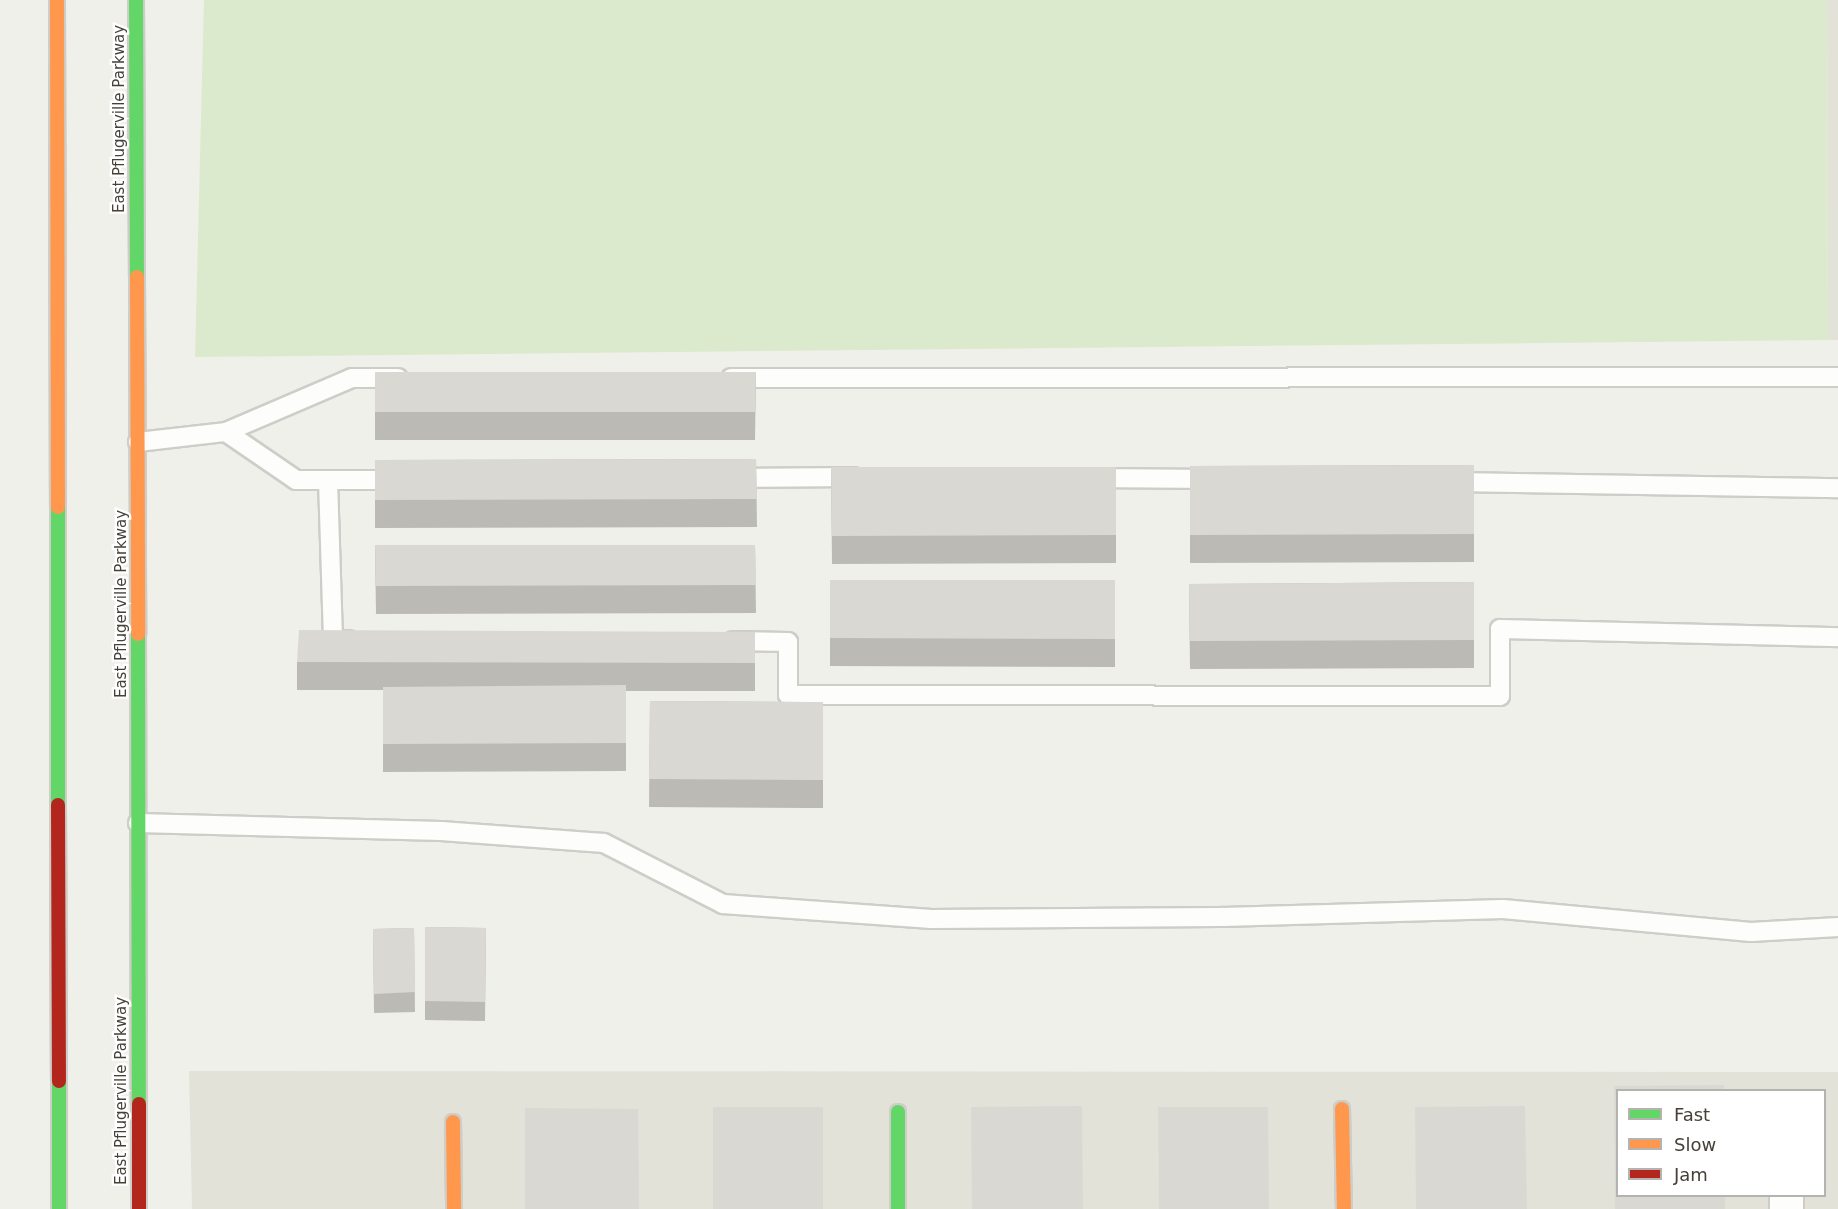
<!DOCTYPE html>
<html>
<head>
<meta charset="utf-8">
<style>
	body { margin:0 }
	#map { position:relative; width:1838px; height:1209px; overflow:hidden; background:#f0f0eb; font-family:"DejaVu Sans",sans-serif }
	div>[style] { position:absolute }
	.residential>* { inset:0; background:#e3e2d8 }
	.green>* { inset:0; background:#dbe9cc }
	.roads { filter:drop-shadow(2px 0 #cecdc8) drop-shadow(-2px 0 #cecdc8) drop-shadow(0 2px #cecdc8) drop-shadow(0 -2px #cecdc8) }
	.lane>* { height:18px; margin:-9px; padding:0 9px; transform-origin:9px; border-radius:9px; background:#fdfdfc }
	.street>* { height:33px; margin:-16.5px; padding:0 16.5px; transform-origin:16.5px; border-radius:16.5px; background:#fdfdfc }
	.fast>* { height:14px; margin:-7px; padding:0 7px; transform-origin:7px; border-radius:7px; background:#63d668 }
	.slow>* { height:14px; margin:-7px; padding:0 7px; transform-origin:7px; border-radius:7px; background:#ff974d }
	.jam>* { height:14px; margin:-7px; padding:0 7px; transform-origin:7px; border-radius:7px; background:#b3261e }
	.wall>* { inset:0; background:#bbbab5 }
	.building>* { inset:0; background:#dad8d3 }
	span { translate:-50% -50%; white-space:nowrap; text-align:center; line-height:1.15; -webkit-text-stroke:4.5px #fff; paint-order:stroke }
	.street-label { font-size:15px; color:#464137 }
	.legend { position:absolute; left:1616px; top:1089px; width:210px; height:108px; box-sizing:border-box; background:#fff; border:2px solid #b5b3af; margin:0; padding:8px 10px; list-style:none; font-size:18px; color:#464137 }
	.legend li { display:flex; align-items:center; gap:12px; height:30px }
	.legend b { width:30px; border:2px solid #b5b3af }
</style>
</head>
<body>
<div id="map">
	<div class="residential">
		<i style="clip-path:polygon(1827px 0,1838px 0,1838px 340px,1828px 340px)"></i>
		<i style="clip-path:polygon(evenodd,189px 1071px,1838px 1072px,1838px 1209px,192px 1209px,189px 1071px,1618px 1090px,1824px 1090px,1824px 1196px,1618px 1196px,1618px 1090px)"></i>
	</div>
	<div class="green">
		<i style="clip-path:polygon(204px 0,1827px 0,1828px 340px,195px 357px)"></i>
	</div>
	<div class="roads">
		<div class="lane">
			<i style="left:731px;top:378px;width:1107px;rotate:-0.05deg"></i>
			<i style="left:226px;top:432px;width:85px;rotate:34.4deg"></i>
			<i style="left:296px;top:480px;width:102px"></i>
			<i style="left:138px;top:442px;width:89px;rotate:-6.5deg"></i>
			<i style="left:226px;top:432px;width:137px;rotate:-23.2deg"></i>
			<i style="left:352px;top:378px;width:46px"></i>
			<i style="left:731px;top:478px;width:123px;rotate:-0.5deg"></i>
			<i style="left:1091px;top:478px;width:123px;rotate:0.5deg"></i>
			<i style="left:328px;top:480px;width:160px;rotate:88.2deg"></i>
			<i style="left:333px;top:640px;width:16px"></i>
			<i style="left:1448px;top:482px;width:390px;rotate:0.9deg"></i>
			<i style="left:733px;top:641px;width:55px;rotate:1deg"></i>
			<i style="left:788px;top:642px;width:53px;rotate:90deg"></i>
			<i style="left:788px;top:695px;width:712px;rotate:0.08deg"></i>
			<i style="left:1500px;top:696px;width:67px;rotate:-90deg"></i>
			<i style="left:1500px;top:629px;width:338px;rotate:1.4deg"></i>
			<i style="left:138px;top:823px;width:303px;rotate:1.5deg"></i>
			<i style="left:441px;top:831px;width:163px;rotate:4.2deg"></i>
			<i style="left:604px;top:843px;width:134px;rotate:27.1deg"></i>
			<i style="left:723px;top:904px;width:209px;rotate:4.1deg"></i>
			<i style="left:931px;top:919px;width:289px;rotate:-0.4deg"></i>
			<i style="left:1220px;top:917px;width:283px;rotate:-1.6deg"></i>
			<i style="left:1503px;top:909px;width:249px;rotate:5.3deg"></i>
			<i style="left:1751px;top:932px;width:87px;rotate:-3.3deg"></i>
		</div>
		<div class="street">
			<i style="left:1786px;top:1209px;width:13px;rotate:-90deg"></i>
		</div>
		<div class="fast">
			<i style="left:136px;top:0;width:277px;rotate:89.8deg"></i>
			<i style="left:58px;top:507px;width:298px;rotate:90deg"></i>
			<i style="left:138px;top:634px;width:470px;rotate:89.9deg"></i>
			<i style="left:59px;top:1081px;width:128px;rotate:90deg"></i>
			<i style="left:898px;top:1112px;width:97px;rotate:90deg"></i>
		</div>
		<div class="slow">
			<i style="left:57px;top:0;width:507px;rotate:89.89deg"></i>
			<i style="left:137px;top:277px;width:357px;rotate:89.8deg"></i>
			<i style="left:1342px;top:1109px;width:100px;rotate:88.9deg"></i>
			<i style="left:453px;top:1122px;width:87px;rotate:89.3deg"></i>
		</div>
		<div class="jam">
			<i style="left:58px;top:805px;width:276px;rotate:89.8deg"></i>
			<i style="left:139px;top:1104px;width:105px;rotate:90deg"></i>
		</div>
	</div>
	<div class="wall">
		<i style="clip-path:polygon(375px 372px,756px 372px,755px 440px,375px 440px)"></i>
		<i style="clip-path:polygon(756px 459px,757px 527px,375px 528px,375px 460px)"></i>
		<i style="clip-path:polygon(1474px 465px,1474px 562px,1190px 563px,1190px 466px)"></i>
		<i style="clip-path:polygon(831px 467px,1116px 467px,1116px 563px,832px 564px)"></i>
		<i style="clip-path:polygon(375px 545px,755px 545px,756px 613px,376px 614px)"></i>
		<i style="clip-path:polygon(830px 580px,1115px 580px,1115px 667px,830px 666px)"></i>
		<i style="clip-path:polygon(1474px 582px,1474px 668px,1190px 669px,1189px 584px)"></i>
		<i style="clip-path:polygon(755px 632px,755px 691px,626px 691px,626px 771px,383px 772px,383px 690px,297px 690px,297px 662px)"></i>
		<i style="clip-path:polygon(650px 701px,823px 702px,823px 808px,649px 807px)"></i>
		<i style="clip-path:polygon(425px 927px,486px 928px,485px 1021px,425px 1020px)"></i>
		<i style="clip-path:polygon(414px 928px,415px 1012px,374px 1013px,373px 929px)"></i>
	</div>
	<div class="building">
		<i style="clip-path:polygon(375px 372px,756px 372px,755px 412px,375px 412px)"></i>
		<i style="clip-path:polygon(756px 459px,757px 499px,375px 500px,375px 460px)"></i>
		<i style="clip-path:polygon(1474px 465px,1474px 534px,1190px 535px,1190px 466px)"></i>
		<i style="clip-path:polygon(831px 467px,1116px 467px,1116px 535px,832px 536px)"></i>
		<i style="clip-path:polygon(375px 545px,755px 545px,756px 585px,376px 586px)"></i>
		<i style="clip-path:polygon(830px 580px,1115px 580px,1115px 639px,830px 638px)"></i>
		<i style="clip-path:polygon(1474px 582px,1474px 640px,1190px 641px,1189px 584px)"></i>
		<i style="clip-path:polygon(299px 630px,755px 632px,755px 663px,297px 662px)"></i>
		<i style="clip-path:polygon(626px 685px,626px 743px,383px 744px,383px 687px)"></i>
		<i style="clip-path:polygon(650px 701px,823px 702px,823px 780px,649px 779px)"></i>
		<i style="clip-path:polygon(425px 927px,486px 928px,485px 1002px,425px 1001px)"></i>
		<i style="clip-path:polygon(414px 928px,415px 992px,374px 994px,373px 929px)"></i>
		<i style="clip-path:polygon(1724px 1085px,1724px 1090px,1617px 1090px,1617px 1196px,1725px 1196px,1725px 1209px,1615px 1209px,1614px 1086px)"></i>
		<i style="clip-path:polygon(1082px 1106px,1083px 1209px,972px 1209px,971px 1107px)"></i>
		<i style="clip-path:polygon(1525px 1106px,1527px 1209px,1416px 1209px,1415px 1107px)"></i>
		<i style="clip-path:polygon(713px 1107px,823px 1107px,823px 1209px,713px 1209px)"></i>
		<i style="clip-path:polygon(1158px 1107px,1268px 1107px,1269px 1209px,1159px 1209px)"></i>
		<i style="clip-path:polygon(525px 1108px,638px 1109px,639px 1209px,525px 1209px)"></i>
	</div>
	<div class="street-label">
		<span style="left:120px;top:119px;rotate:-90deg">East Pflugerville Parkway</span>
		<span style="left:122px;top:604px;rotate:-90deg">East Pflugerville Parkway</span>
		<span style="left:122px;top:1091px;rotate:-90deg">East Pflugerville Parkway</span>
	</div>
	<ul class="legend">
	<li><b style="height:8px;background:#63d668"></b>Fast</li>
	<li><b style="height:8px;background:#ff974d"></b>Slow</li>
	<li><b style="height:8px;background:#b3261e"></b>Jam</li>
	</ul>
</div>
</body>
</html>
